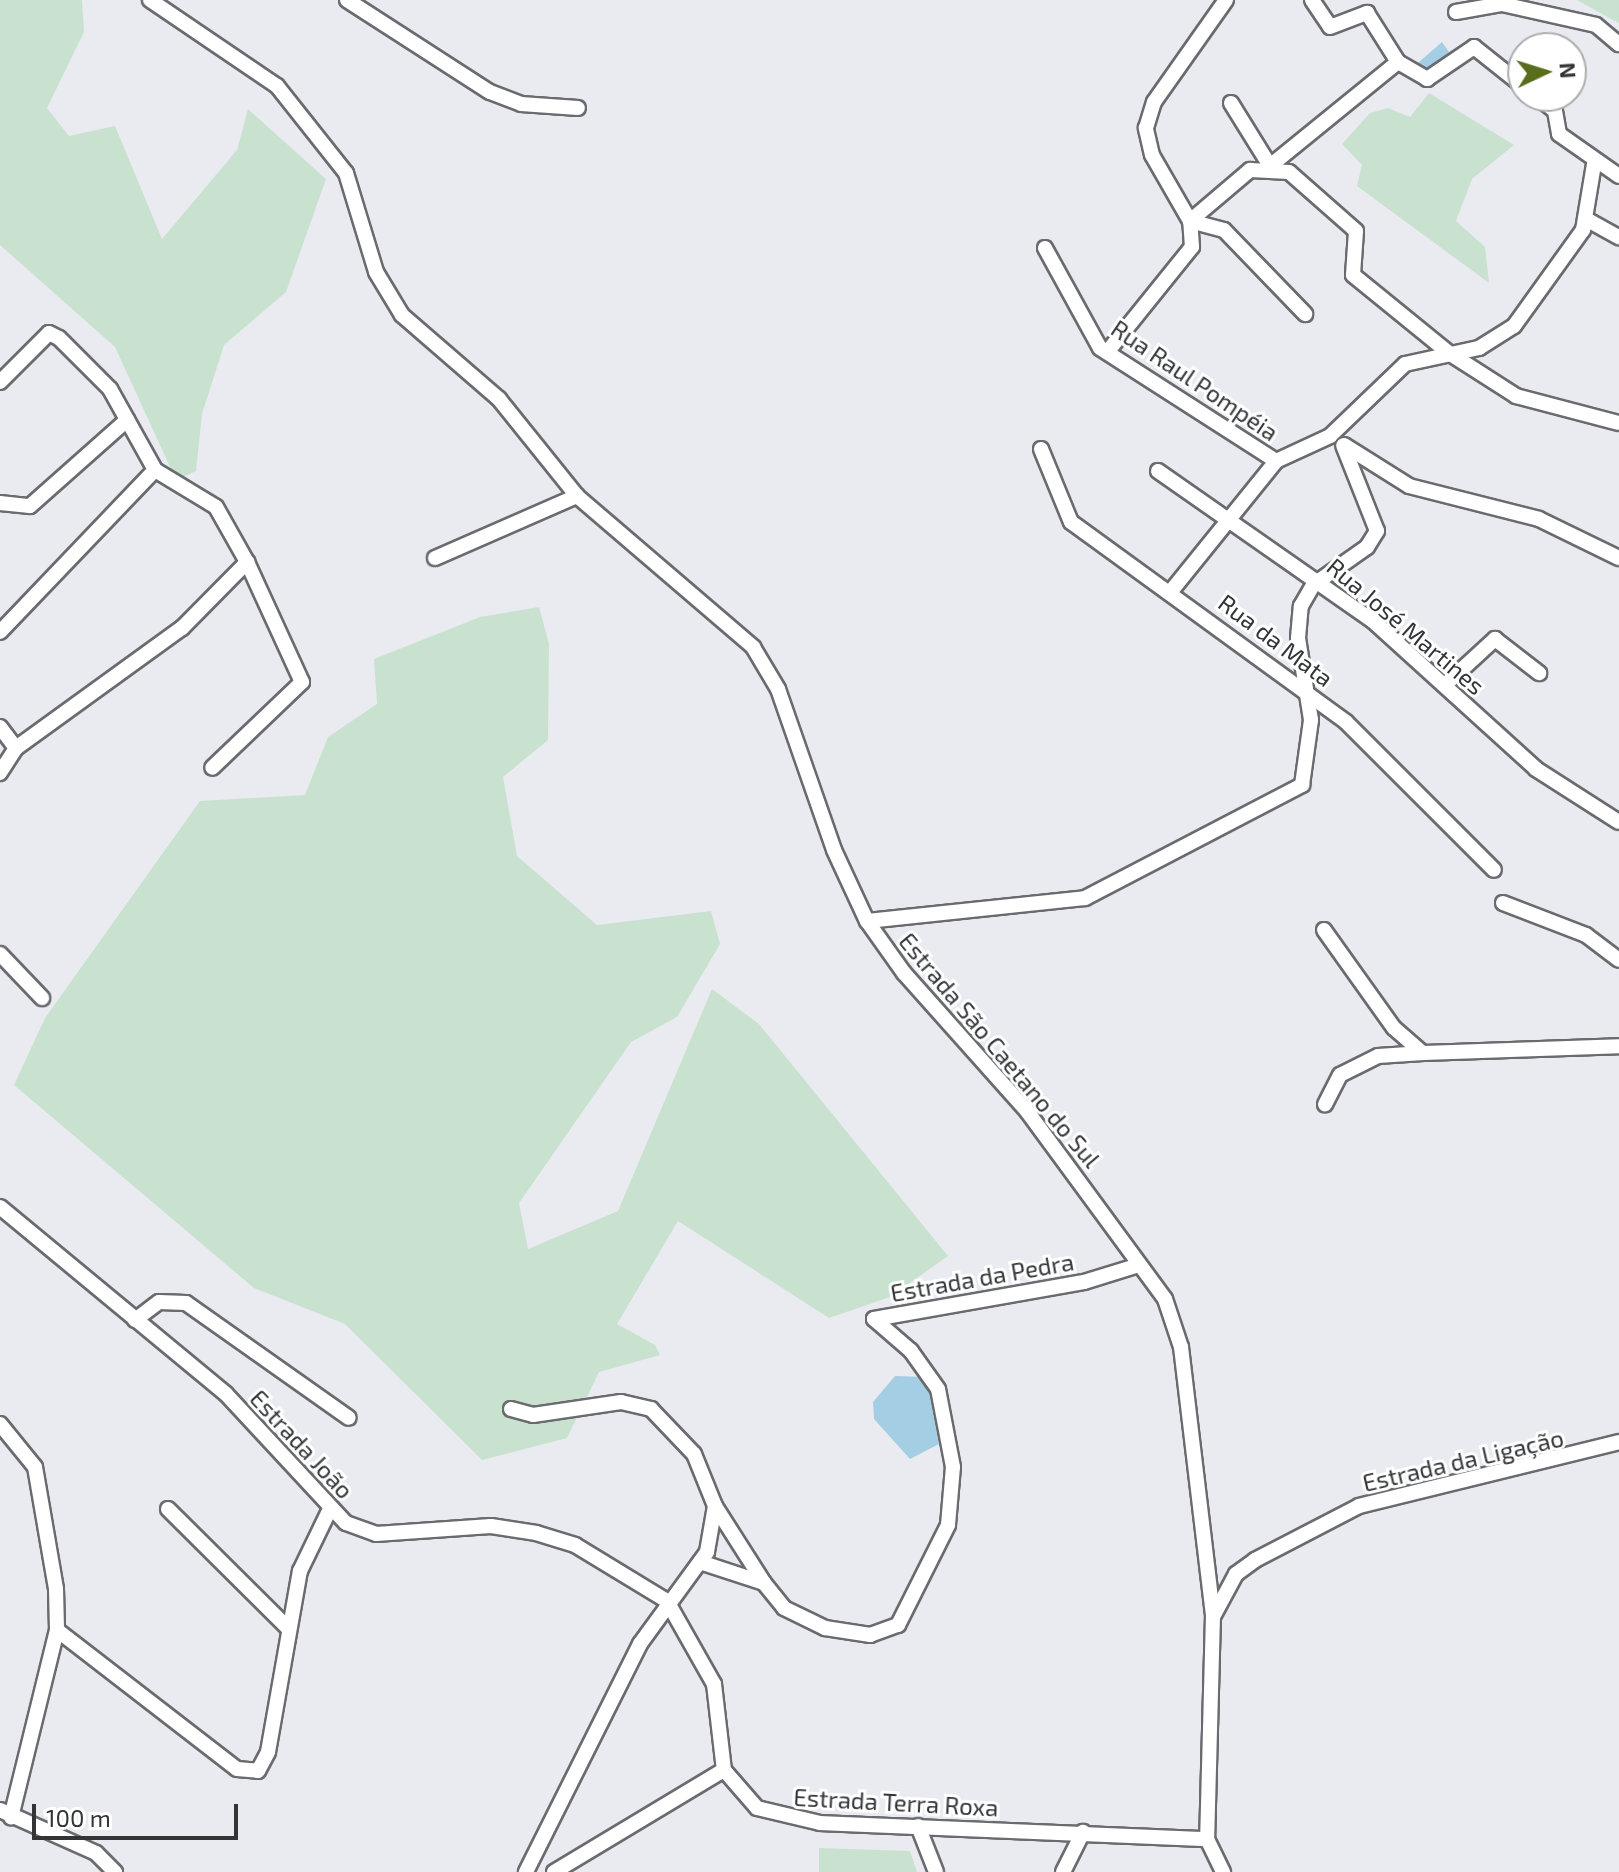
<!DOCTYPE html>
<html>
<head>
<meta charset="utf-8">
<style>
	body { margin:0 }
	#map { position:relative; width:1619px; height:1872px; overflow:hidden; background:#e9ebf0; font-family:"Exo 2",sans-serif }
	div>[style] { position:absolute }
	.green>* { inset:0; background:#c9e2cf }
	.water>* { inset:0; background:#a3cee4 }
	.roads { filter:drop-shadow(2px 0 #696b6f) drop-shadow(-2px 0 #696b6f) drop-shadow(0 2px #696b6f) drop-shadow(0 -2px #696b6f) }
	.minor>* { height:14px; margin:-7px; padding:0 7px; transform-origin:7px; border-radius:7px; background:#fff }
	span { translate:-50% -50%; white-space:nowrap; text-align:center; line-height:1.15; -webkit-text-stroke:6px #fff; paint-order:stroke }
	.street-label { font-size:24px; color:#333436 }
	.north { position:absolute; left:1507px; top:32px; width:80px; height:80px; box-sizing:border-box; background:#fff; border:2px solid #adaeaf; border-radius:50%; rotate:86deg; font-size:22px; font-weight:700; line-height:32px; text-align:center; color:#333436 }
	.north::after { content:''; display:block; margin:auto; width:28px; height:36px; background:#596d1b; clip-path:polygon(50% 0,100% 100%,50% 72%,0 100%) }
	.scale { position:absolute; left:32px; top:1804px; width:206px; height:36px; box-sizing:border-box; border:4px solid #333436; border-top:0; padding-left:10px; font-size:24px; line-height:28px; white-space:nowrap; color:#333436; -webkit-text-stroke:6px #fff; paint-order:stroke }
</style>
</head>
<body>
<div id="map">
	<div class="green">
		<i style="clip-path:polygon(0 0,82px 0,84px 32px,47px 108px,69px 136px,115px 126px,162px 239px,237px 150px,248px 109px,326px 179px,286px 292px,224px 345px,202px 414px,196px 471px,176px 480px,115px 347px,0 245px)"></i>
		<i style="clip-path:polygon(1577px 0,1619px 0,1619px 23px,1613px 20px)"></i>
		<i style="clip-path:polygon(1429px 93px,1514px 145px,1472px 179px,1456px 221px,1485px 247px,1489px 283px,1357px 186px,1362px 165px,1342px 144px,1370px 113px,1388px 108px,1410px 117px)"></i>
		<i style="clip-path:polygon(539px 607px,549px 644px,548px 740px,503px 777px,517px 856px,597px 925px,711px 911px,720px 944px,677px 1017px,631px 1042px,519px 1203px,528px 1249px,618px 1211px,712px 989px,759px 1024px,948px 1256px,890px 1297px,829px 1318px,678px 1221px,617px 1324px,655px 1345px,660px 1355px,599px 1372px,567px 1438px,482px 1460px,345px 1324px,254px 1288px,14px 1085px,45px 1018px,200px 801px,305px 795px,328px 737px,377px 704px,374px 659px,480px 617px)"></i>
		<i style="clip-path:polygon(819px 1848px,910px 1851px,917px 1872px,819px 1872px)"></i>
	</div>
	<div class="water">
		<i style="clip-path:polygon(1442px 42px,1449px 52px,1426px 73px,1418px 63px)"></i>
		<i style="clip-path:polygon(895px 1376px,926px 1377px,939px 1444px,910px 1459px,874px 1419px,873px 1402px)"></i>
	</div>
	<div class="roads">
		<div class="minor">
			<i style="left:150px;top:0;width:153px;rotate:34.1deg"></i>
			<i style="left:277px;top:86px;width:111px;rotate:51.6deg"></i>
			<i style="left:346px;top:173px;width:103px;rotate:73.1deg"></i>
			<i style="left:376px;top:272px;width:50px;rotate:58.8deg"></i>
			<i style="left:402px;top:315px;width:128px;rotate:40.9deg"></i>
			<i style="left:499px;top:399px;width:124px;rotate:51.2deg"></i>
			<i style="left:577px;top:496px;width:232px;rotate:40.6deg"></i>
			<i style="left:753px;top:647px;width:49px;rotate:59.2deg"></i>
			<i style="left:778px;top:689px;width:170px;rotate:70.8deg"></i>
			<i style="left:834px;top:850px;width:78px;rotate:65.1deg"></i>
			<i style="left:867px;top:921px;width:64px;rotate:54.6deg"></i>
			<i style="left:904px;top:973px;width:185px;rotate:48.3deg"></i>
			<i style="left:1027px;top:1111px;width:233px;rotate:53.7deg"></i>
			<i style="left:1165px;top:1299px;width:51px;rotate:71.6deg"></i>
			<i style="left:1181px;top:1347px;width:270px;rotate:83.2deg"></i>
			<i style="left:1213px;top:1615px;width:224px;rotate:91.5deg"></i>
			<i style="left:347px;top:0;width:170px;rotate:32.8deg"></i>
			<i style="left:490px;top:92px;width:33px;rotate:21deg"></i>
			<i style="left:521px;top:104px;width:57px;rotate:4deg"></i>
			<i style="left:1312px;top:0;width:32px;rotate:56deg"></i>
			<i style="left:1330px;top:27px;width:40px;rotate:-21deg"></i>
			<i style="left:1367px;top:13px;width:58px;rotate:57.7deg"></i>
			<i style="left:1398px;top:62px;width:34px;rotate:30deg"></i>
			<i style="left:1427px;top:79px;width:57px;rotate:-34.2deg"></i>
			<i style="left:1474px;top:47px;width:63px;rotate:38.5deg"></i>
			<i style="left:1456px;top:12px;width:47px;rotate:-9.9deg"></i>
			<i style="left:1502px;top:4px;width:96px;rotate:12.6deg"></i>
			<i style="left:1596px;top:25px;width:30px;rotate:40deg"></i>
			<i style="left:1536px;top:96px;width:24px;rotate:38deg"></i>
			<i style="left:1555px;top:111px;width:23px;rotate:80deg"></i>
			<i style="left:1559px;top:134px;width:73px;rotate:35deg"></i>
			<i style="left:1231px;top:103px;width:74px;rotate:58.2deg"></i>
			<i style="left:1270px;top:166px;width:165px;rotate:-39.1deg"></i>
			<i style="left:1586px;top:219px;width:38px;rotate:29deg"></i>
			<i style="left:1190px;top:221px;width:79px;rotate:-40.4deg"></i>
			<i style="left:1250px;top:170px;width:39px;rotate:3deg"></i>
			<i style="left:1289px;top:172px;width:89px;rotate:41.4deg"></i>
			<i style="left:1356px;top:231px;width:44px;rotate:93.9deg"></i>
			<i style="left:1353px;top:275px;width:124px;rotate:39.1deg"></i>
			<i style="left:1449px;top:353px;width:80px;rotate:32.7deg"></i>
			<i style="left:1516px;top:396px;width:106px;rotate:14.7deg"></i>
			<i style="left:1190px;top:221px;width:35px;rotate:15deg"></i>
			<i style="left:1224px;top:230px;width:117px;rotate:46deg"></i>
			<i style="left:1045px;top:248px;width:114px;rotate:61.2deg"></i>
			<i style="left:1100px;top:348px;width:209px;rotate:32.7deg"></i>
			<i style="left:1108px;top:351px;width:134px;rotate:-51.1deg"></i>
			<i style="left:1192px;top:247px;width:26px;rotate:-94deg"></i>
			<i style="left:1190px;top:221px;width:76px;rotate:-119.9deg"></i>
			<i style="left:1152px;top:155px;width:28px;rotate:-103deg"></i>
			<i style="left:1146px;top:128px;width:27px;rotate:-73deg"></i>
			<i style="left:1154px;top:102px;width:125px;rotate:-54.8deg"></i>
			<i style="left:0;top:382px;width:69px;rotate:-45deg"></i>
			<i style="left:49px;top:333px;width:11px;rotate:27deg"></i>
			<i style="left:59px;top:338px;width:72px;rotate:45deg"></i>
			<i style="left:110px;top:389px;width:93px;rotate:60.9deg"></i>
			<i style="left:155px;top:470px;width:71px;rotate:31.2deg"></i>
			<i style="left:216px;top:507px;width:63px;rotate:60.6deg"></i>
			<i style="left:247px;top:562px;width:132px;rotate:65.4deg"></i>
			<i style="left:302px;top:682px;width:124px;rotate:136.3deg"></i>
			<i style="left:1344px;top:445px;width:77px;rotate:32.2deg"></i>
			<i style="left:1409px;top:486px;width:134px;rotate:14.2deg"></i>
			<i style="left:1539px;top:519px;width:89px;rotate:26deg"></i>
			<i style="left:1041px;top:449px;width:79px;rotate:67.7deg"></i>
			<i style="left:1071px;top:522px;width:340px;rotate:36deg"></i>
			<i style="left:1346px;top:722px;width:209px;rotate:45deg"></i>
			<i style="left:1158px;top:471px;width:262px;rotate:34.9deg"></i>
			<i style="left:1373px;top:621px;width:220px;rotate:42.2deg"></i>
			<i style="left:1536px;top:769px;width:98px;rotate:32.6deg"></i>
			<i style="left:0;top:503px;width:30px;rotate:6deg"></i>
			<i style="left:30px;top:506px;width:130px;rotate:-41.6deg"></i>
			<i style="left:435px;top:558px;width:155px;rotate:-23.6deg"></i>
			<i style="left:1172px;top:590px;width:166px;rotate:-51.1deg"></i>
			<i style="left:1276px;top:461px;width:60px;rotate:-24.8deg"></i>
			<i style="left:1330px;top:436px;width:104px;rotate:-43.8deg"></i>
			<i style="left:1405px;top:364px;width:76px;rotate:-12.2deg"></i>
			<i style="left:1479px;top:348px;width:41px;rotate:-32.2deg"></i>
			<i style="left:1514px;top:326px;width:118px;rotate:-54.3deg"></i>
			<i style="left:1583px;top:230px;width:67px;rotate:-80.5deg"></i>
			<i style="left:0;top:632px;width:224px;rotate:-46.3deg"></i>
			<i style="left:1446px;top:684px;width:67px;rotate:-42.6deg"></i>
			<i style="left:1495px;top:639px;width:56px;rotate:37.7deg"></i>
			<i style="left:0;top:727px;width:26px;rotate:53deg"></i>
			<i style="left:16px;top:748px;width:30px;rotate:123deg"></i>
			<i style="left:16px;top:748px;width:205px;rotate:-35.9deg"></i>
			<i style="left:182px;top:628px;width:93px;rotate:-45.4deg"></i>
			<i style="left:1503px;top:903px;width:89px;rotate:21.1deg"></i>
			<i style="left:1586px;top:935px;width:41px;rotate:37.1deg"></i>
			<i style="left:867px;top:921px;width:219px;rotate:-6deg"></i>
			<i style="left:1085px;top:898px;width:245px;rotate:-27.5deg"></i>
			<i style="left:1302px;top:785px;width:66px;rotate:-82.1deg"></i>
			<i style="left:1311px;top:720px;width:83px;rotate:-99deg"></i>
			<i style="left:1298px;top:638px;width:32px;rotate:-85deg"></i>
			<i style="left:1301px;top:606px;width:24px;rotate:-60deg"></i>
			<i style="left:1313px;top:585px;width:66px;rotate:-35.1deg"></i>
			<i style="left:1367px;top:547px;width:19px;rotate:-58deg"></i>
			<i style="left:1377px;top:531px;width:92px;rotate:-111.6deg"></i>
			<i style="left:1324px;top:930px;width:120px;rotate:54.5deg"></i>
			<i style="left:1394px;top:1028px;width:38px;rotate:41deg"></i>
			<i style="left:1423px;top:1053px;width:45px;rotate:176.2deg"></i>
			<i style="left:1378px;top:1056px;width:42px;rotate:153.4deg"></i>
			<i style="left:1340px;top:1075px;width:33px;rotate:117deg"></i>
			<i style="left:0;top:954px;width:61px;rotate:46.3deg"></i>
			<i style="left:1423px;top:1053px;width:196px;rotate:-2deg"></i>
			<i style="left:0;top:1207px;width:293px;rotate:39.6deg"></i>
			<i style="left:226px;top:1394px;width:176px;rotate:47.1deg"></i>
			<i style="left:346px;top:1523px;width:32px;rotate:20deg"></i>
			<i style="left:376px;top:1534px;width:115px;rotate:-4deg"></i>
			<i style="left:491px;top:1526px;width:46px;rotate:8.8deg"></i>
			<i style="left:536px;top:1533px;width:41px;rotate:17.1deg"></i>
			<i style="left:575px;top:1545px;width:108px;rotate:31.3deg"></i>
			<i style="left:667px;top:1601px;width:95px;rotate:60.5deg"></i>
			<i style="left:714px;top:1684px;width:87px;rotate:83.4deg"></i>
			<i style="left:724px;top:1770px;width:50px;rotate:49deg"></i>
			<i style="left:757px;top:1808px;width:65px;rotate:13.4deg"></i>
			<i style="left:820px;top:1823px;width:387px;rotate:2.4deg"></i>
			<i style="left:135px;top:1320px;width:30px;rotate:-37deg"></i>
			<i style="left:159px;top:1302px;width:27px;rotate:2deg"></i>
			<i style="left:186px;top:1303px;width:199px;rotate:35.2deg"></i>
			<i style="left:511px;top:1409px;width:23px;rotate:15deg"></i>
			<i style="left:533px;top:1415px;width:89px;rotate:-8.4deg"></i>
			<i style="left:621px;top:1402px;width:31px;rotate:13deg"></i>
			<i style="left:651px;top:1409px;width:62px;rotate:46.3deg"></i>
			<i style="left:694px;top:1454px;width:56px;rotate:68deg"></i>
			<i style="left:715px;top:1506px;width:47px;rotate:99.9deg"></i>
			<i style="left:707px;top:1552px;width:114px;rotate:126.1deg"></i>
			<i style="left:640px;top:1644px;width:255px;rotate:116.6deg"></i>
			<i style="left:0;top:1424px;width:55px;rotate:50.9deg"></i>
			<i style="left:35px;top:1467px;width:124px;rotate:80.2deg"></i>
			<i style="left:56px;top:1589px;width:41px;rotate:88.6deg"></i>
			<i style="left:57px;top:1630px;width:193px;rotate:103.8deg"></i>
			<i style="left:715px;top:1506px;width:91px;rotate:57.5deg"></i>
			<i style="left:168px;top:1509px;width:170px;rotate:44.8deg"></i>
			<i style="left:700px;top:1562px;width:67px;rotate:18.2deg"></i>
			<i style="left:764px;top:1583px;width:32px;rotate:51deg"></i>
			<i style="left:784px;top:1608px;width:46px;rotate:26deg"></i>
			<i style="left:825px;top:1628px;width:46px;rotate:8.8deg"></i>
			<i style="left:870px;top:1635px;width:30px;rotate:-20deg"></i>
			<i style="left:898px;top:1625px;width:112px;rotate:-63.4deg"></i>
			<i style="left:948px;top:1525px;width:58px;rotate:-85.1deg"></i>
			<i style="left:953px;top:1467px;width:79px;rotate:-100.9deg"></i>
			<i style="left:938px;top:1389px;width:47px;rotate:-125.4deg"></i>
			<i style="left:911px;top:1351px;width:49px;rotate:-139.1deg"></i>
			<i style="left:874px;top:1319px;width:213px;rotate:-10deg"></i>
			<i style="left:1084px;top:1282px;width:58px;rotate:-17.2deg"></i>
			<i style="left:1214px;top:1615px;width:47px;rotate:-61.8deg"></i>
			<i style="left:1236px;top:1574px;width:24px;rotate:-36deg"></i>
			<i style="left:1255px;top:1560px;width:117px;rotate:-27.4deg"></i>
			<i style="left:1359px;top:1506px;width:268px;rotate:-13.8deg"></i>
			<i style="left:57px;top:1630px;width:227px;rotate:37.7deg"></i>
			<i style="left:237px;top:1769px;width:21px;rotate:5deg"></i>
			<i style="left:258px;top:1771px;width:21px;rotate:-62deg"></i>
			<i style="left:268px;top:1752px;width:184px;rotate:-80deg"></i>
			<i style="left:300px;top:1571px;width:69px;rotate:-64.2deg"></i>
			<i style="left:0;top:1810px;width:105px;rotate:24.1deg"></i>
			<i style="left:96px;top:1853px;width:27px;rotate:45deg"></i>
			<i style="left:918px;top:1826px;width:49px;rotate:68.6deg"></i>
			<i style="left:1207px;top:1839px;width:37px;rotate:64deg"></i>
			<i style="left:554px;top:1872px;width:198px;rotate:-31deg"></i>
			<i style="left:1063px;top:1872px;width:45px;rotate:-63.4deg"></i>
		</div>
	</div>
	<div class="street-label">
		<span style="left:1195px;top:380px;rotate:34deg">Rua Raul Pompéia</span>
		<span style="left:1406px;top:626px;rotate:40deg">Rua José Martines</span>
		<span style="left:1276px;top:640px;rotate:37deg">Rua da Mata</span>
		<span style="left:1000px;top:1050px;rotate:50deg">Estrada São Caetano do Sul</span>
		<span style="left:982px;top:1277px;rotate:-10deg">Estrada da Pedra</span>
		<span style="left:302px;top:1444px;rotate:47deg">Estrada João</span>
		<span style="left:1463px;top:1460px;rotate:-13deg">Estrada da Ligação</span>
		<span style="left:896px;top:1802px;rotate:3deg">Estrada Terra Roxa</span>
	</div>
	<div class="north">N</div>
	<div class="scale">100 m</div>
</div>
</body>
</html>
